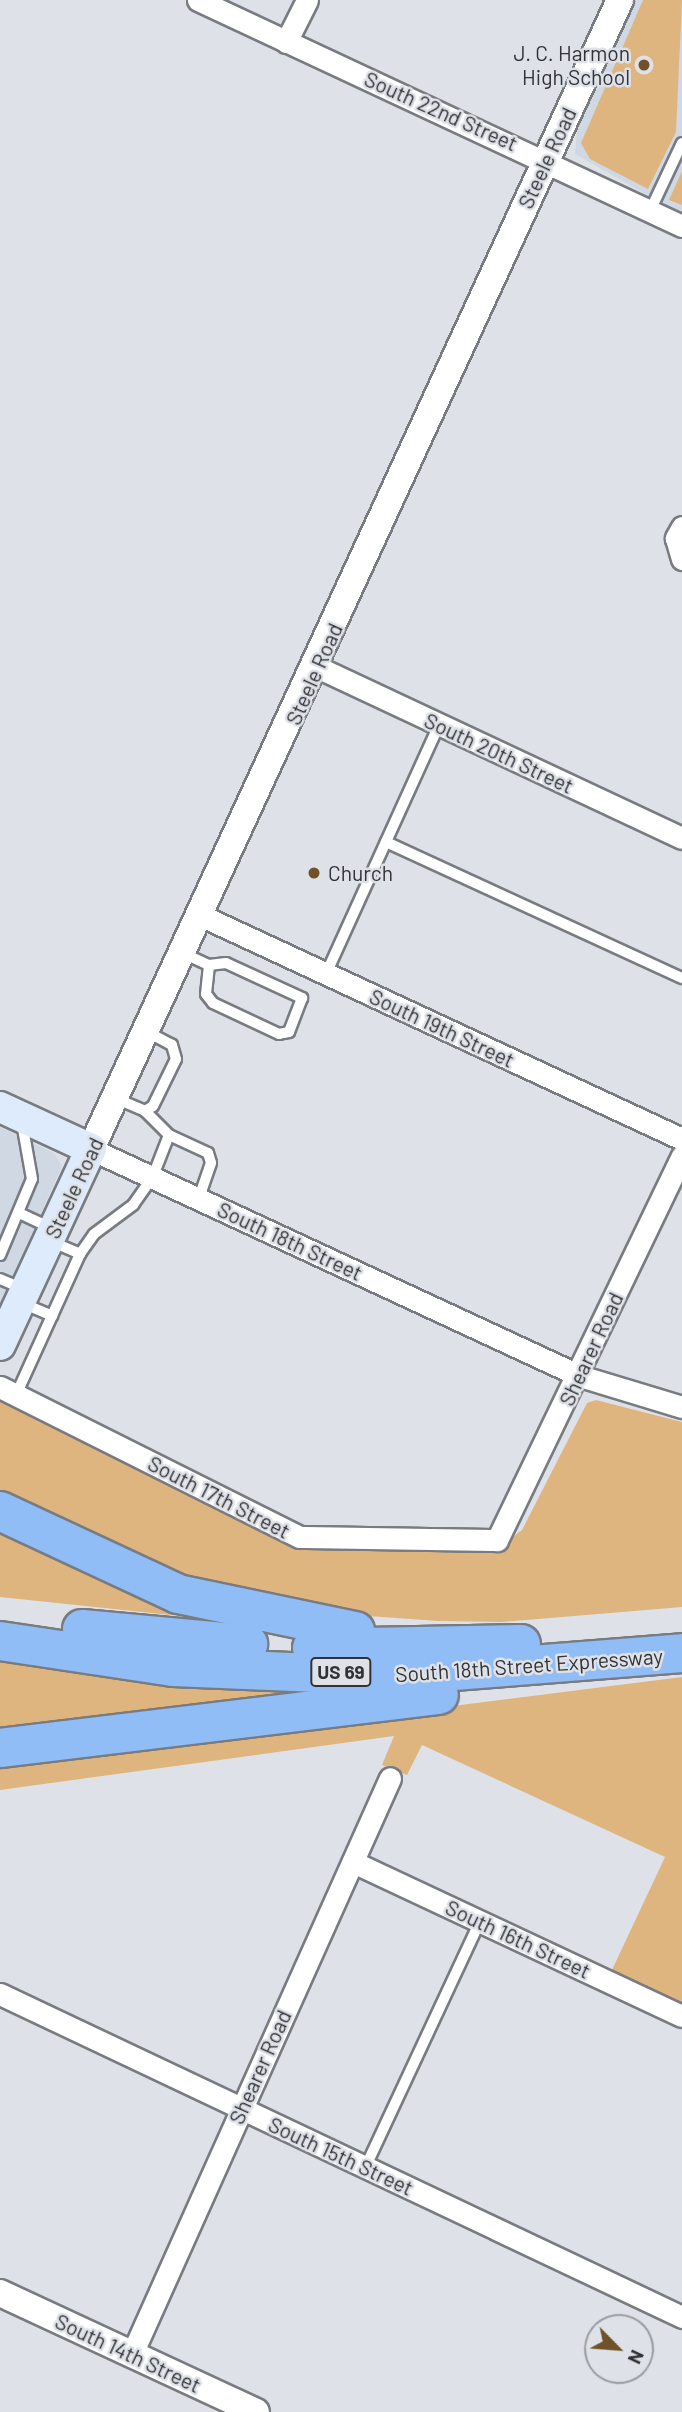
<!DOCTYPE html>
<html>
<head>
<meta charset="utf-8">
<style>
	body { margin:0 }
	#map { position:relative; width:682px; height:2412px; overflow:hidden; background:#dee2e8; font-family:Barlow,sans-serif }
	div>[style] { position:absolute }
	.built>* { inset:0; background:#d0d8e4 }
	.green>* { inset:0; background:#dfb57f }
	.roads { filter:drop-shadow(2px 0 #787b80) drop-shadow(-2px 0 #787b80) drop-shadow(0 2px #787b80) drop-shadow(0 -2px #787b80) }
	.service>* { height:10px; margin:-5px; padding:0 5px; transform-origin:5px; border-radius:5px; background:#fff }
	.minor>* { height:21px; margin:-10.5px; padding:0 10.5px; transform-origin:10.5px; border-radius:10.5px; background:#fff }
	.tertiary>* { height:26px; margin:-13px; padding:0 13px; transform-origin:13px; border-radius:13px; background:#fff }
	.secondary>* { height:30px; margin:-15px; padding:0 15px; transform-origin:15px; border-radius:15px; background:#deebfc }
	.motorway>* { height:38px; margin:-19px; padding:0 19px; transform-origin:19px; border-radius:19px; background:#91bdf6 }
	.dots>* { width:19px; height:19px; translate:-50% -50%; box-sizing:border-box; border:4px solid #dee2e8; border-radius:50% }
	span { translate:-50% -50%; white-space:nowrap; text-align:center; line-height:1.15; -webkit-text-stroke:5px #dee2e8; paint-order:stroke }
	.shield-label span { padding:2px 5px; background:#dee2e8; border:2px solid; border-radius:5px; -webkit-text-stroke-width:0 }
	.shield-label { font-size:19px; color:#313235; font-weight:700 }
	.poi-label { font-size:21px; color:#313235 }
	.right { translate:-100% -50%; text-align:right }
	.left { translate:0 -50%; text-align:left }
	.street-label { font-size:21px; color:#313235 }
	.north { position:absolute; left:584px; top:2314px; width:70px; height:70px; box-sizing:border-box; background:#dee2e8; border:2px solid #999ca0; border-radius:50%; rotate:115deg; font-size:19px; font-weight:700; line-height:28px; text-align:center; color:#313235 }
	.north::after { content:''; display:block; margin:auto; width:24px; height:32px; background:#715228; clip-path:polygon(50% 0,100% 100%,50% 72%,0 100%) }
</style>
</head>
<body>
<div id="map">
	<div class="built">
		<i style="clip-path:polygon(637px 0,682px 0,682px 215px,575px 154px,577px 130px)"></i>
		<i style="clip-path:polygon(0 1127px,54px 1153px,62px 1166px,0 1307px)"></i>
	</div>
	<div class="green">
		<i style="clip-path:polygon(643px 0,682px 0,676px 132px,648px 189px,590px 159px,581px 143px)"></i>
		<i style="clip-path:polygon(682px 171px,682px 205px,669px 200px)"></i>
		<i style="clip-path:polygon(0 1395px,271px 1530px,500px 1547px,522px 1530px,587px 1403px,596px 1400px,682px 1422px,682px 1607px,502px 1622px,438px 1621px,354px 1615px,197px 1582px,0 1494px)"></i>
		<i style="clip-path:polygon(0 1520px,237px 1622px,0 1597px)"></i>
		<i style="clip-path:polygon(0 1659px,354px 1691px,0 1740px)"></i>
		<i style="clip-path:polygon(682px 1677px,682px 2004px,611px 1972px,665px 1857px,422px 1745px,407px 1775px,382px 1765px,394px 1736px,0 1790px,0 1763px)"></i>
	</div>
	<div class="roads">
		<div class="service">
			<i style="left:650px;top:211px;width:75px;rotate:-64.8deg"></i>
			<i style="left:386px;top:842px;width:326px;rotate:24.7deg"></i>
			<i style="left:185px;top:954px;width:26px;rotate:25deg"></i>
			<i style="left:209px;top:965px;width:17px;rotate:-7deg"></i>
			<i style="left:226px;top:963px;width:84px;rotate:24.7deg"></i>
			<i style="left:302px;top:998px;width:36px;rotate:111deg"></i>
			<i style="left:289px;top:1032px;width:10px;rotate:169deg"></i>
			<i style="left:279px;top:1034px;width:73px;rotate:-154.8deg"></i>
			<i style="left:213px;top:1003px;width:11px;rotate:-128deg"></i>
			<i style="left:206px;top:994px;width:29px;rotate:-84deg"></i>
			<i style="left:326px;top:974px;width:273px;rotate:-65.6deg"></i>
			<i style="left:117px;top:1099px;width:30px;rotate:23deg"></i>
			<i style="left:145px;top:1111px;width:9px;rotate:-32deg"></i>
			<i style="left:153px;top:1106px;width:52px;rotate:-63.9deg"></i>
			<i style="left:176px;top:1059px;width:15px;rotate:-106deg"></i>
			<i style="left:172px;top:1045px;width:27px;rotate:-152deg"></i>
			<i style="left:145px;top:1111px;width:34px;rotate:45deg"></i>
			<i style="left:169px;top:1135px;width:43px;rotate:24.8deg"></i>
			<i style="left:208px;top:1153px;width:10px;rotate:73deg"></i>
			<i style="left:211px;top:1163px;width:37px;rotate:109deg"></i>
			<i style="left:19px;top:1213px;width:35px;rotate:25deg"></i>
			<i style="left:50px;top:1241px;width:33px;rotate:23deg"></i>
			<i style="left:0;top:1255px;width:82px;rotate:-67.2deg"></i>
			<i style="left:32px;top:1179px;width:57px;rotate:-100.1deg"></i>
			<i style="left:0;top:1279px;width:25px;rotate:23deg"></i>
			<i style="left:22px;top:1303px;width:33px;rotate:23deg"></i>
			<i style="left:16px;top:1395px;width:155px;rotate:-65.6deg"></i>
			<i style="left:80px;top:1254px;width:24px;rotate:-55deg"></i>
			<i style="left:94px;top:1234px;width:49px;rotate:-36.6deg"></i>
			<i style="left:133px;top:1205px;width:35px;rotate:-55deg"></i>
			<i style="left:153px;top:1176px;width:44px;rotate:-68.7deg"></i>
			<i style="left:365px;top:2168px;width:272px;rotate:-65deg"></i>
		</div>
		<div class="minor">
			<i style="left:198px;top:0;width:534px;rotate:25.03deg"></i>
			<i style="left:286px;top:42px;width:47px;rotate:-63.4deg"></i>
			<i style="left:682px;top:527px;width:13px;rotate:119deg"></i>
			<i style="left:676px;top:538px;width:22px;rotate:74deg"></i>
			<i style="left:317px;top:667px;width:403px;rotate:25.1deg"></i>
			<i style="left:202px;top:916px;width:529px;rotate:24.92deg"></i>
			<i style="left:91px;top:1149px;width:539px;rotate:24.9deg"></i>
			<i style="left:580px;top:1376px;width:107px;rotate:16.9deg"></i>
			<i style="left:0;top:1387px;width:335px;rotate:26.6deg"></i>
			<i style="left:300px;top:1537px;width:197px;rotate:0.9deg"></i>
			<i style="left:497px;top:1540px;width:426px;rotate:-64.3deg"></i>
			<i style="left:353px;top:1862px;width:363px;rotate:25.1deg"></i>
			<i style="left:0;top:1994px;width:755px;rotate:25.34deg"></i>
			<i style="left:131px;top:2356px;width:633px;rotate:-65.86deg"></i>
		</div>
		<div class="tertiary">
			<i style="left:91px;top:1149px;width:1265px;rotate:-65.28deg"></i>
			<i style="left:0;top:2293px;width:282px;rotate:24.9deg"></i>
		</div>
		<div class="secondary">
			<i style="left:0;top:1107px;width:100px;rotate:24.8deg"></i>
			<i style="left:91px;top:1149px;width:216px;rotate:114.9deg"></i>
		</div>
		<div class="motorway">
			<i style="left:0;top:1511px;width:196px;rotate:25deg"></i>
			<i style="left:178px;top:1594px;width:181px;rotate:11.8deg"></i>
			<i style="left:82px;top:1629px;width:167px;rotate:5.2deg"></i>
			<i style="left:0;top:1641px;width:175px;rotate:8.5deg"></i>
			<i style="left:173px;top:1667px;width:218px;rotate:2.4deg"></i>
			<i style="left:391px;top:1676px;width:292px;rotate:-4.5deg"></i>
			<i style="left:312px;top:1648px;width:209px;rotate:-1.1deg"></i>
			<i style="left:0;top:1748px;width:442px;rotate:-6.9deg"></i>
		</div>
	</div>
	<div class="dots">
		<i style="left:644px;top:65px;background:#715228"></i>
		<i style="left:314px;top:873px;background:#715228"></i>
	</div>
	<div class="shield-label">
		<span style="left:341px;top:1672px">US 69</span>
	</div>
	<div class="poi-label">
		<span class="right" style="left:630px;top:65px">J. C. Harmon<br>High School</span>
		<span class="left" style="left:328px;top:873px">Church</span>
	</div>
	<div class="street-label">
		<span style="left:441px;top:111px;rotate:24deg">South 22nd Street</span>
		<span style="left:547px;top:158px;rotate:-65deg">Steele Road</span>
		<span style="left:314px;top:674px;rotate:-66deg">Steele Road</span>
		<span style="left:499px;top:753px;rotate:25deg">South 20th Street</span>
		<span style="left:442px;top:1028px;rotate:25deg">South 19th Street</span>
		<span style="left:74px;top:1188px;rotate:-65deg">Steele Road</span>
		<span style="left:290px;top:1241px;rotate:25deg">South 18th Street</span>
		<span style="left:591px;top:1349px;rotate:-65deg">Shearer Road</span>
		<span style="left:219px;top:1497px;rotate:27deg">South 17th Street</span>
		<span style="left:529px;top:1665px;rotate:-4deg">South 18th Street Expressway</span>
		<span style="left:518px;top:1939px;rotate:25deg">South 16th Street</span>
		<span style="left:260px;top:2067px;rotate:-66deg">Shearer Road</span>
		<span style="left:341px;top:2156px;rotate:25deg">South 15th Street</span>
		<span style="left:128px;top:2353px;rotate:25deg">South 14th Street</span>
	</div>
	<div class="north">N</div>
</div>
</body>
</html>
